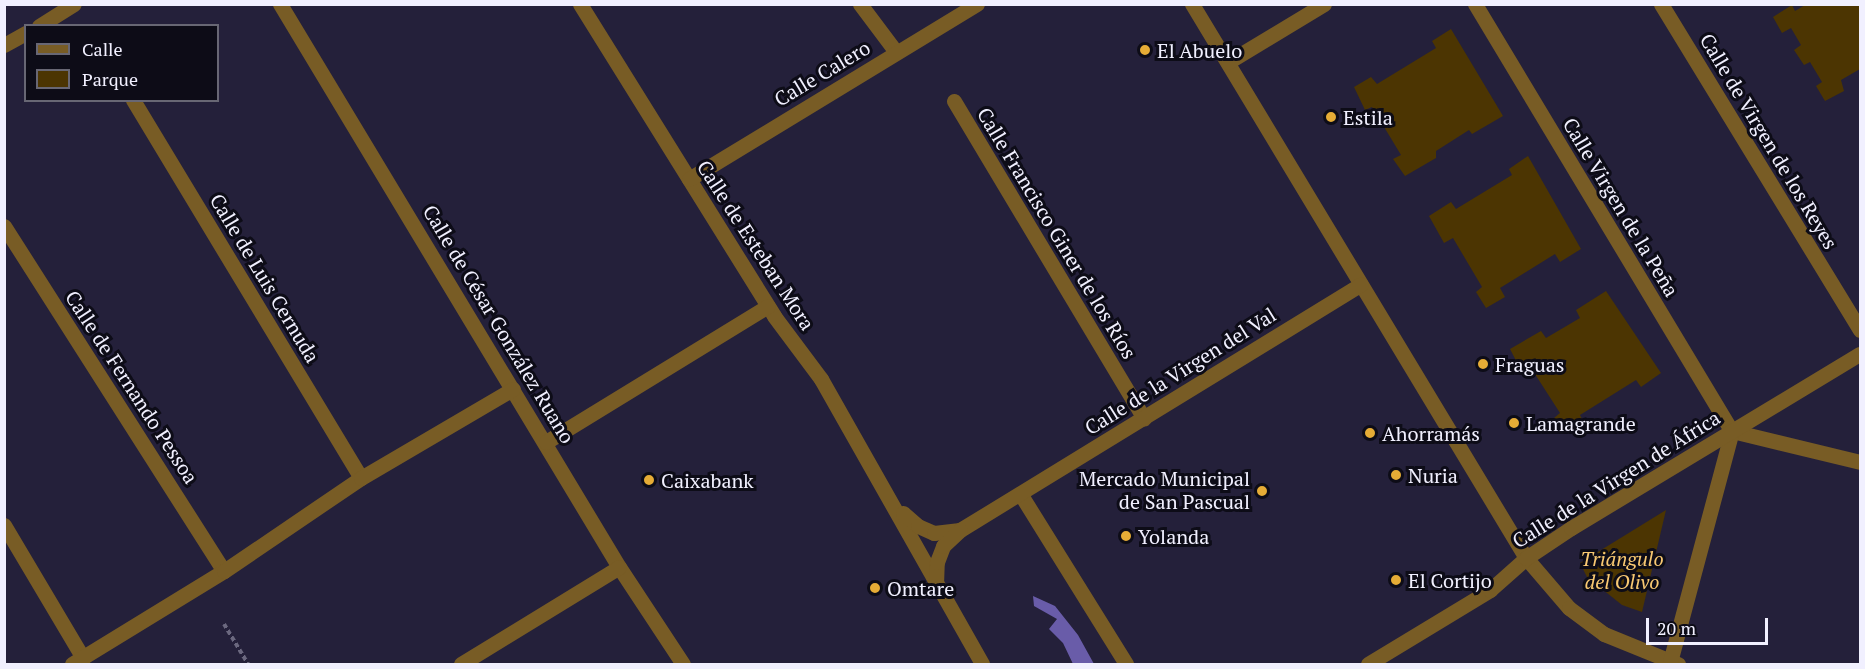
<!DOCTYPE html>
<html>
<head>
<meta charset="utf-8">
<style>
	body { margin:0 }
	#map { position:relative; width:1865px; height:669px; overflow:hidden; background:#24203a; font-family:"PT Serif",serif }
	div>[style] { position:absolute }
	.green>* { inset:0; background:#4c3502 }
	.water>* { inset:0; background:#695ca9 }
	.path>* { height:4px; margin-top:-2px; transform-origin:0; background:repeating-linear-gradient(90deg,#6b687f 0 4.5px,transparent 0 7.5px) }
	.minor>* { height:15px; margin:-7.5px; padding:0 7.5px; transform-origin:7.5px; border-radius:7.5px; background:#785c25 }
	.dots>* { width:16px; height:16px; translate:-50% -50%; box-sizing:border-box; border:3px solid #0d0c17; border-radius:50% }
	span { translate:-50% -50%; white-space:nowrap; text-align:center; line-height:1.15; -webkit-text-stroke:6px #0d0c17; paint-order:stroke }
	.poi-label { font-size:20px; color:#f1f0ff }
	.left { translate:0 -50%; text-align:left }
	.right { translate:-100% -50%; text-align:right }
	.street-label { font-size:20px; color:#f1f0ff }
	.park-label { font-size:20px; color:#f9c972; font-style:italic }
	.frame { position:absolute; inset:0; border:6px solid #f1f0ff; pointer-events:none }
	.legend { position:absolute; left:24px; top:24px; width:195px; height:78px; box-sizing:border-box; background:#0d0c17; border:2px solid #686774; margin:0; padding:8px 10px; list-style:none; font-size:18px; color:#f1f0ff }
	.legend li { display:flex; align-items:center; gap:12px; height:30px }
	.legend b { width:30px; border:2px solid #686774 }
	.scale { position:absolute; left:1646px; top:618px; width:122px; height:27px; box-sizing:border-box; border:3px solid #f1f0ff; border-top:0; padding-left:8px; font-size:18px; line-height:21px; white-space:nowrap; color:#f1f0ff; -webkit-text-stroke:4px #0d0c17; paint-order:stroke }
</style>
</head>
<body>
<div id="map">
	<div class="green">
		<i style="clip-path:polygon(1792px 5px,1795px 11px,1805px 5px,1860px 5px,1860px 69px,1841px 80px,1844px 91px,1825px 101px,1816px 86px,1822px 82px,1810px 62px,1804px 65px,1794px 50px,1801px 45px,1791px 28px,1782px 33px,1773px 17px)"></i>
		<i style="clip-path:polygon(1451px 29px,1503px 116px,1472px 134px,1469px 130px,1436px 151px,1436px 158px,1405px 176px,1393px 159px,1401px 155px,1372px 107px,1365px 110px,1354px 87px,1371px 77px,1377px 84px,1436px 48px,1432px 41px)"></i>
		<i style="clip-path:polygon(1528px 156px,1581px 249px,1560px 262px,1555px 254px,1500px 288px,1505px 297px,1486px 308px,1476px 292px,1482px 287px,1453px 238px,1444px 243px,1429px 216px,1451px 202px,1456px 209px,1512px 175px,1509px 169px)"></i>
		<i style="clip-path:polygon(1606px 291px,1661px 373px,1641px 387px,1636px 380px,1580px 415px,1583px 421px,1564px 433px,1554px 418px,1560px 413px,1533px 371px,1524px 376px,1510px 349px,1541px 331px,1546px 338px,1580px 318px,1576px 310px)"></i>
		<i style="clip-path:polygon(1666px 510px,1642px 612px,1622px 605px,1587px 577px,1580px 563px)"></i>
	</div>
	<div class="water">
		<i style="clip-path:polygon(1033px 596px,1055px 606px,1078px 635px,1094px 664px,1073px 664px,1063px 643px,1049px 629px,1057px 619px,1034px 606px)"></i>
	</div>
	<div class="path">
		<i style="left:224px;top:624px;width:47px;rotate:59deg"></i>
	</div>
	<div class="minor">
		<i style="left:280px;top:4px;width:657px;rotate:58.95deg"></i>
		<i style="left:619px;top:567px;width:116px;rotate:56.6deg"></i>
		<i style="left:580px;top:4px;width:367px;rotate:58.1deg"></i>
		<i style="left:774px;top:316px;width:79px;rotate:53.3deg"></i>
		<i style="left:821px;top:379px;width:327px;rotate:60.5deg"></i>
		<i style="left:860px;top:4px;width:60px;rotate:53.1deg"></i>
		<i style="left:1192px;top:4px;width:647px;rotate:58.91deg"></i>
		<i style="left:1526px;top:558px;width:66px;rotate:49.3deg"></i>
		<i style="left:1569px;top:608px;width:44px;rotate:36.6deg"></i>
		<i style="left:1604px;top:634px;width:80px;rotate:22.1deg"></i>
		<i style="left:1475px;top:4px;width:498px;rotate:59deg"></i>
		<i style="left:1661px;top:4px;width:382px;rotate:58.6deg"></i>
		<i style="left:39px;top:26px;width:41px;rotate:-32.2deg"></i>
		<i style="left:4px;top:45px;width:25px;rotate:-29deg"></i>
		<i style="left:1228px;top:62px;width:112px;rotate:-31.1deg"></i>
		<i style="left:133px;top:100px;width:441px;rotate:58.9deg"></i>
		<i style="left:954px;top:101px;width:370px;rotate:59.1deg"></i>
		<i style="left:689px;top:179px;width:337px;rotate:-31.3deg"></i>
		<i style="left:4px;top:226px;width:409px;rotate:57.5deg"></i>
		<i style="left:1732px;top:431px;width:132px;rotate:13.6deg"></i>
		<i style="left:546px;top:442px;width:260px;rotate:-31.5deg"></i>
		<i style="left:1021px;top:495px;width:199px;rotate:58.1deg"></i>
		<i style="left:903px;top:513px;width:20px;rotate:41deg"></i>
		<i style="left:918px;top:526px;width:17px;rotate:24deg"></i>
		<i style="left:934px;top:533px;width:26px;rotate:-7deg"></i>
		<i style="left:960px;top:530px;width:470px;rotate:-31.5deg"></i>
		<i style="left:4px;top:525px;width:155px;rotate:59.3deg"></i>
		<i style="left:936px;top:585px;width:23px;rotate:-88deg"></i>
		<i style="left:937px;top:562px;width:17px;rotate:-69deg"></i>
		<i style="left:943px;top:546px;width:23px;rotate:-43deg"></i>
		<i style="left:1670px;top:662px;width:239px;rotate:-75deg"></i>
		<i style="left:72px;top:664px;width:178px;rotate:-31.5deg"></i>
		<i style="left:224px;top:571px;width:166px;rotate:-34.2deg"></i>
		<i style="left:361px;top:478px;width:176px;rotate:-30.4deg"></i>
		<i style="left:461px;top:664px;width:185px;rotate:-31.5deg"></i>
		<i style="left:1368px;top:664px;width:143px;rotate:-31.2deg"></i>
		<i style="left:1490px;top:590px;width:48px;rotate:-41.6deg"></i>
		<i style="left:1526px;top:558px;width:54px;rotate:-33.7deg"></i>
		<i style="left:1571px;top:528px;width:337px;rotate:-31.1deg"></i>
	</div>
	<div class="dots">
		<i style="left:1145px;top:50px;background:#e6ac36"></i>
		<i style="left:1331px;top:117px;background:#e6ac36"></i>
		<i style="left:1483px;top:364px;background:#e6ac36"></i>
		<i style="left:1514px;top:423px;background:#e6ac36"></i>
		<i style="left:1370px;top:433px;background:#e6ac36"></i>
		<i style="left:1396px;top:475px;background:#e6ac36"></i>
		<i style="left:649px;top:480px;background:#e6ac36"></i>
		<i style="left:1262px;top:491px;background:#e6ac36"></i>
		<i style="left:1126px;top:536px;background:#e6ac36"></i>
		<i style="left:1396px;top:580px;background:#e6ac36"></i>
		<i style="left:875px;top:588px;background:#e6ac36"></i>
	</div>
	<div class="poi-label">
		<span class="left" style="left:1157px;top:50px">El Abuelo</span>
		<span class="left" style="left:1343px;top:117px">Estila</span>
		<span class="left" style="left:1495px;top:364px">Fraguas</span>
		<span class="left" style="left:1526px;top:423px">Lamagrande</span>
		<span class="left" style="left:1382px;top:433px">Ahorramás</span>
		<span class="left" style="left:1408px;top:475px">Nuria</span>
		<span class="right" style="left:1250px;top:490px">Mercado Municipal<br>de San Pascual</span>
		<span class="left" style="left:661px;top:480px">Caixabank</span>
		<span class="left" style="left:1138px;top:536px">Yolanda</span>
		<span class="left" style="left:1408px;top:580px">El Cortijo</span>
		<span class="left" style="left:887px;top:588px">Omtare</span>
	</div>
	<div class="street-label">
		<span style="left:822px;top:73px;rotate:-31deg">Calle Calero</span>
		<span style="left:1769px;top:141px;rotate:59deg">Calle de Virgen de los Reyes</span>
		<span style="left:1621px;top:207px;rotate:59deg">Calle Virgen de la Peña</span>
		<span style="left:1057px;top:233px;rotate:59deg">Calle Francisco Giner de los Ríos</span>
		<span style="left:756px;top:245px;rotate:57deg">Calle de Esteban Mora</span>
		<span style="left:265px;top:278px;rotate:59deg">Calle de Luis Cernuda</span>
		<span style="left:499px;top:324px;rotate:59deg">Calle de César González Ruano</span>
		<span style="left:1180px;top:371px;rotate:-32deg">Calle de la Virgen del Val</span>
		<span style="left:132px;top:387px;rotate:57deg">Calle de Fernando Pessoa</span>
		<span style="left:1616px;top:479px;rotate:-32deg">Calle de la Virgen de África</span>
	</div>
	<div class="park-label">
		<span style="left:1622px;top:570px">Triángulo<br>del Olivo</span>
	</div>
	<div class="frame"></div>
	<ul class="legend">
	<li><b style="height:8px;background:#785c25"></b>Calle</li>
	<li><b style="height:16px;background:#4c3502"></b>Parque</li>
	</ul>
	<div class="scale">20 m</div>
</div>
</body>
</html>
